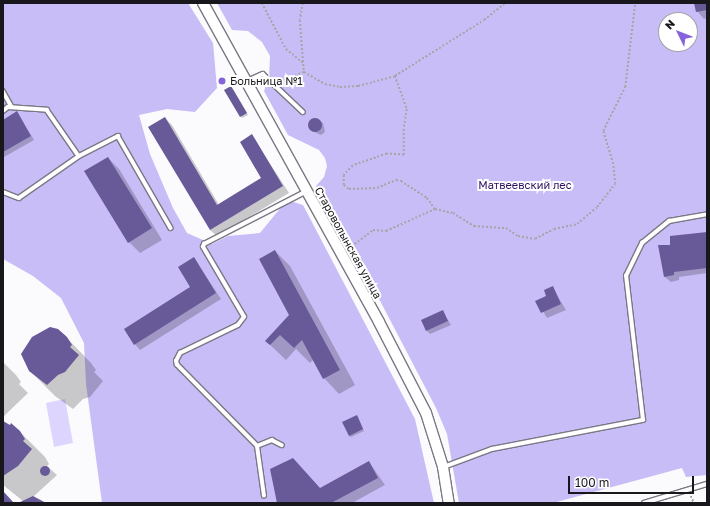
<!DOCTYPE html>
<html>
<head>
<meta charset="utf-8">
<style>
	body { margin:0 }
	#map { position:relative; width:710px; height:506px; overflow:hidden; background:#fbfbfd; font-family:"Golos Text",sans-serif }
	div>[style] { position:absolute }
	.green>* { inset:0; background:#ddd5fe }
	.forest>* { inset:0; background:#c8bdf6 }
	.shadow>* { inset:0; background:#0003 }
	.building>* { inset:0; background:#685999 }
	.round { border-radius:50% }
	.path>* { height:1.5px; margin-top:-0.75px; transform-origin:0; background:repeating-linear-gradient(90deg,#a6a6a9 0 2px,transparent 0 4px) }
	.roads { filter:drop-shadow(1px 0 #7a7883) drop-shadow(-1px 0 #7a7883) drop-shadow(0 1px #7a7883) drop-shadow(0 -1px #7a7883) }
	.lane>* { height:3.5px; margin:-1.75px; padding:0 1.75px; transform-origin:1.75px; border-radius:1.75px; background:#fff }
	.secondary>* { height:10px; margin:-5px; padding:0 5px; transform-origin:5px; border-radius:5px; background:#fff }
	.dots>* { width:11px; height:11px; translate:-50% -50%; box-sizing:border-box; border:2px solid #fff; border-radius:50% }
	span { translate:-50% -50%; white-space:nowrap; text-align:center; line-height:1.15; -webkit-text-stroke:4px #fff; paint-order:stroke }
	.poi-label { font-size:11px; color:#18181c }
	.left { translate:0 -50%; text-align:left }
	.park-label { font-size:11px; color:#301262 }
	.street-label { font-size:11px; color:#18181c }
	.frame { position:absolute; inset:0; border:4px solid #18181c; pointer-events:none }
	.north { position:absolute; left:658px; top:12px; width:40px; height:40px; box-sizing:border-box; background:#fff; border:1px solid #a3a3a4; border-radius:50%; rotate:313deg; font-size:11px; font-weight:700; line-height:16px; text-align:center; color:#18181c }
	.north::after { content:''; display:block; margin:auto; width:14px; height:18px; background:#8662dd; clip-path:polygon(50% 0,100% 100%,50% 72%,0 100%) }
	.scale { position:absolute; left:568px; top:476px; width:126px; height:18px; box-sizing:border-box; border:2px solid #18181c; border-top:0; padding-left:5px; font-size:12px; line-height:14px; white-space:nowrap; color:#18181c; -webkit-text-stroke:3px #fff; paint-order:stroke }
</style>
</head>
<body>
<div id="map">
	<div class="green">
		<i style="clip-path:polygon(65px 399px,73px 443px,54px 447px,46px 403px)"></i>
	</div>
	<div class="forest">
		<i style="clip-path:polygon(3px 3px,188px 3px,213px 43px,217px 88px,195px 112px,167px 109px,139px 115px,150px 154px,173px 208px,187px 233px,212px 244px,228px 236px,260px 233px,287px 200px,303px 205px,415px 419px,434px 503px,102px 503px,86px 384px,84px 343px,61px 298px,33px 276px,3px 259px)"></i>
		<i style="clip-path:polygon(evenodd,217px 3px,707px 3px,707px 475px,686px 477px,682px 468px,553px 503px,459px 503px,447px 434px,436px 408px,352px 247px,316px 186px,324px 177px,327px 166px,325px 158px,319px 150px,288px 135px,264px 91px,269px 78px,270px 56px,262px 42px,248px 31px,232px 30px,217px 3px,666px 20px,690px 20px,690px 44px,666px 44px,666px 20px)"></i>
	</div>
	<div class="shadow">
		<i style="clip-path:polygon(695px 3px,707px 3px,707px 18px,704px 19px,697px 11px)"></i>
		<i style="clip-path:polygon(233px 89px,248px 115px,242px 118px,226px 91px)"></i>
		<i style="clip-path:polygon(3px 101px,6px 107px,3px 109px)"></i>
		<i style="clip-path:polygon(17px 113px,34px 140px,4px 157px,3px 121px)"></i>
		<i style="clip-path:polygon(165px 118px,172px 125px,219px 205px,263px 179px,252px 136px,289px 193px,217px 236px,210px 230px)"></i>
		<i style="clip-path:polygon(314px 118px,323px 123px,325px 132px,321px 135px,312px 131px,309px 121px)"></i>
		<i style="clip-path:polygon(108px 158px,119px 169px,162px 240px,140px 253px,129px 242px,86px 172px)"></i>
		<i style="clip-path:polygon(707px 233px,707px 273px,679px 277px,679px 280px,671px 282px,665px 277px,671px 246px)"></i>
		<i style="clip-path:polygon(275px 251px,290px 266px,355px 385px,339px 394px,324px 378px,314px 359px,310px 363px,296px 349px,286px 360px,266px 341px,290px 315px)"></i>
		<i style="clip-path:polygon(194px 258px,221px 299px,140px 350px,135px 344px,192px 288px)"></i>
		<i style="clip-path:polygon(552px 287px,566px 310px,547px 318px,537px 301px,548px 296px)"></i>
		<i style="clip-path:polygon(443px 312px,451px 325px,430px 334px,426px 330px)"></i>
		<i style="clip-path:polygon(66px 337px,91px 363px,96px 370px,94px 372px,103px 381px,90px 397px,83px 399px,73px 409px,55px 396px,30px 371px)"></i>
		<i style="clip-path:polygon(3px 362px,16px 375px,21px 382px,19px 384px,28px 393px,3px 417px)"></i>
		<i style="clip-path:polygon(358px 417px,364px 431px,351px 437px,349px 436px)"></i>
		<i style="clip-path:polygon(3px 422px,19px 431px,45px 457px,49px 464px,47px 466px,57px 475px,33px 497px,46px 503px,19px 503px,23px 501px,3px 485px)"></i>
		<i style="clip-path:polygon(369px 462px,385px 485px,352px 503px,278px 503px,320px 489px)"></i>
	</div>
	<div class="building">
		<i style="clip-path:polygon(694px 3px,707px 3px,707px 10px,696px 12px)"></i>
		<i style="clip-path:polygon(231px 86px,247px 113px,240px 117px,224px 90px)"></i>
		<i style="clip-path:polygon(17px 111px,31px 136px,3px 152px,3px 120px)"></i>
		<i style="clip-path:polygon(165px 117px,217px 205px,261px 178px,240px 142px,252px 134px,283px 186px,210px 230px,148px 127px)"></i>
		<i class="round" style="left:308px;top:118px;width:14px;height:14px"></i>
		<i style="clip-path:polygon(108px 157px,152px 228px,128px 243px,84px 171px)"></i>
		<i style="clip-path:polygon(707px 232px,707px 268px,674px 272px,674px 275px,664px 277px,658px 245px,670px 245px,670px 236px)"></i>
		<i style="clip-path:polygon(275px 250px,340px 370px,323px 379px,302px 340px,294px 348px,280px 335px,270px 345px,265px 341px,289px 315px,259px 259px)"></i>
		<i style="clip-path:polygon(194px 257px,216px 293px,134px 345px,124px 329px,190px 287px,178px 267px)"></i>
		<i style="clip-path:polygon(553px 286px,561px 304px,541px 313px,535px 301px,546px 296px,544px 290px)"></i>
		<i style="clip-path:polygon(443px 310px,448px 321px,426px 331px,421px 320px)"></i>
		<i style="clip-path:polygon(50px 327px,58px 329px,67px 337px,72px 345px,70px 347px,79px 355px,65px 372px,58px 375px,47px 385px,29px 371px,21px 354px,32px 337px)"></i>
		<i style="clip-path:polygon(357px 415px,363px 429px,349px 436px,342px 422px)"></i>
		<i style="clip-path:polygon(3px 421px,10px 425px,11px 423px,20px 431px,25px 439px,23px 441px,32px 449px,18px 466px,3px 476px)"></i>
		<i style="clip-path:polygon(293px 458px,320px 488px,369px 461px,378px 478px,331px 503px,277px 503px,270px 469px)"></i>
		<i class="round" style="left:40px;top:466px;width:10px;height:10px"></i>
		<i style="clip-path:polygon(3px 491px,14px 503px,3px 503px)"></i>
		<i style="clip-path:polygon(33px 496px,46px 503px,18px 503px)"></i>
	</div>
	<div class="path">
		<i style="left:262px;top:3px;width:52px;rotate:62.4deg"></i>
		<i style="left:286px;top:49px;width:22px;rotate:39deg"></i>
		<i style="left:303px;top:3px;width:17px;rotate:100deg"></i>
		<i style="left:300px;top:20px;width:52px;rotate:85.6deg"></i>
		<i style="left:304px;top:72px;width:24px;rotate:30deg"></i>
		<i style="left:325px;top:84px;width:15px;rotate:11deg"></i>
		<i style="left:340px;top:87px;width:18px;rotate:-3deg"></i>
		<i style="left:358px;top:86px;width:38px;rotate:-15deg"></i>
		<i style="left:395px;top:76px;width:105px;rotate:-32.2deg"></i>
		<i style="left:484px;top:20px;width:27px;rotate:-39deg"></i>
		<i style="left:395px;top:76px;width:35px;rotate:70deg"></i>
		<i style="left:407px;top:109px;width:20px;rotate:99deg"></i>
		<i style="left:404px;top:129px;width:26px;rotate:90deg"></i>
		<i style="left:404px;top:155px;width:17px;rotate:-177deg"></i>
		<i style="left:387px;top:154px;width:36px;rotate:161deg"></i>
		<i style="left:353px;top:166px;width:13px;rotate:135deg"></i>
		<i style="left:344px;top:175px;width:10px;rotate:90deg"></i>
		<i style="left:344px;top:185px;width:6px;rotate:39deg"></i>
		<i style="left:349px;top:189px;width:28px;rotate:-2deg"></i>
		<i style="left:377px;top:188px;width:21px;rotate:-23deg"></i>
		<i style="left:396px;top:180px;width:5px;rotate:11deg"></i>
		<i style="left:401px;top:181px;width:31px;rotate:33deg"></i>
		<i style="left:427px;top:198px;width:14px;rotate:54deg"></i>
		<i style="left:435px;top:209px;width:18px;rotate:13deg"></i>
		<i style="left:453px;top:213px;width:25px;rotate:32deg"></i>
		<i style="left:474px;top:226px;width:32px;rotate:4deg"></i>
		<i style="left:506px;top:228px;width:14px;rotate:34deg"></i>
		<i style="left:518px;top:236px;width:17px;rotate:10deg"></i>
		<i style="left:535px;top:239px;width:21px;rotate:-28deg"></i>
		<i style="left:554px;top:229px;width:24px;rotate:-12deg"></i>
		<i style="left:577px;top:224px;width:26px;rotate:-40deg"></i>
		<i style="left:597px;top:207px;width:29px;rotate:-52deg"></i>
		<i style="left:615px;top:184px;width:20px;rotate:-96deg"></i>
		<i style="left:613px;top:164px;width:34px;rotate:-107deg"></i>
		<i style="left:603px;top:131px;width:49px;rotate:-63.4deg"></i>
		<i style="left:625px;top:87px;width:85px;rotate:-83.2deg"></i>
		<i style="left:280px;top:82px;width:26px;rotate:-23deg"></i>
		<i style="left:348px;top:249px;width:31px;rotate:-37deg"></i>
		<i style="left:373px;top:230px;width:13px;rotate:4deg"></i>
		<i style="left:386px;top:231px;width:54px;rotate:-24.2deg"></i>
		<i style="left:691px;top:496px;width:8px;rotate:67deg"></i>
	</div>
	<div class="roads">
		<div class="lane">
			<i style="left:247px;top:81px;width:17px;rotate:-24deg"></i>
			<i style="left:263px;top:74px;width:55px;rotate:43.5deg"></i>
			<i style="left:3px;top:91px;width:18px;rotate:61deg"></i>
			<i style="left:3px;top:111px;width:6px;rotate:-39deg"></i>
			<i style="left:8px;top:107px;width:39px;rotate:4deg"></i>
			<i style="left:47px;top:110px;width:56px;rotate:55.2deg"></i>
			<i style="left:79px;top:156px;width:44px;rotate:-27.1deg"></i>
			<i style="left:118px;top:136px;width:106px;rotate:60.1deg"></i>
			<i style="left:3px;top:192px;width:17px;rotate:21deg"></i>
			<i style="left:19px;top:198px;width:73px;rotate:-35deg"></i>
			<i style="left:257px;top:446px;width:16px;rotate:-22deg"></i>
			<i style="left:272px;top:440px;width:11px;rotate:27deg"></i>
			<i style="left:444px;top:467px;width:51px;rotate:-20.6deg"></i>
			<i style="left:492px;top:449px;width:154px;rotate:-10.9deg"></i>
			<i style="left:643px;top:420px;width:145px;rotate:-96.7deg"></i>
			<i style="left:626px;top:276px;width:37px;rotate:-64deg"></i>
			<i style="left:642px;top:243px;width:35px;rotate:-39deg"></i>
			<i style="left:669px;top:221px;width:39px;rotate:-10deg"></i>
			<i style="left:264px;top:496px;width:50px;rotate:-98deg"></i>
			<i style="left:257px;top:446px;width:114px;rotate:-134.6deg"></i>
			<i style="left:177px;top:365px;width:4px;rotate:-104deg"></i>
			<i style="left:176px;top:361px;width:9px;rotate:-63deg"></i>
			<i style="left:180px;top:353px;width:64px;rotate:-25.8deg"></i>
			<i style="left:238px;top:325px;width:10px;rotate:-53deg"></i>
			<i style="left:244px;top:317px;width:81px;rotate:-120.4deg"></i>
			<i style="left:203px;top:247px;width:3px;rotate:-72deg"></i>
			<i style="left:204px;top:244px;width:114px;rotate:-27.2deg"></i>
			<i style="left:644px;top:503px;width:66px;rotate:-16.8deg"></i>
		</div>
		<div class="secondary">
			<i style="left:203px;top:3px;width:364px;rotate:61.1deg"></i>
			<i style="left:379px;top:322px;width:102px;rotate:62.7deg"></i>
			<i style="left:426px;top:413px;width:57px;rotate:72.5deg"></i>
			<i style="left:443px;top:467px;width:36px;rotate:81deg"></i>
		</div>
	</div>
	<div class="dots">
		<i style="left:222px;top:81px;background:#8662dd"></i>
	</div>
	<div class="poi-label">
		<span class="left" style="left:230px;top:81px">Больница №1</span>
	</div>
	<div class="park-label">
		<span style="left:525px;top:185px">Матвеевский лес</span>
	</div>
	<div class="street-label">
		<span style="left:348px;top:243px;rotate:61deg">Староволынская улица</span>
	</div>
	<div class="frame"></div>
	<div class="north">N</div>
	<div class="scale">100 m</div>
</div>
</body>
</html>
